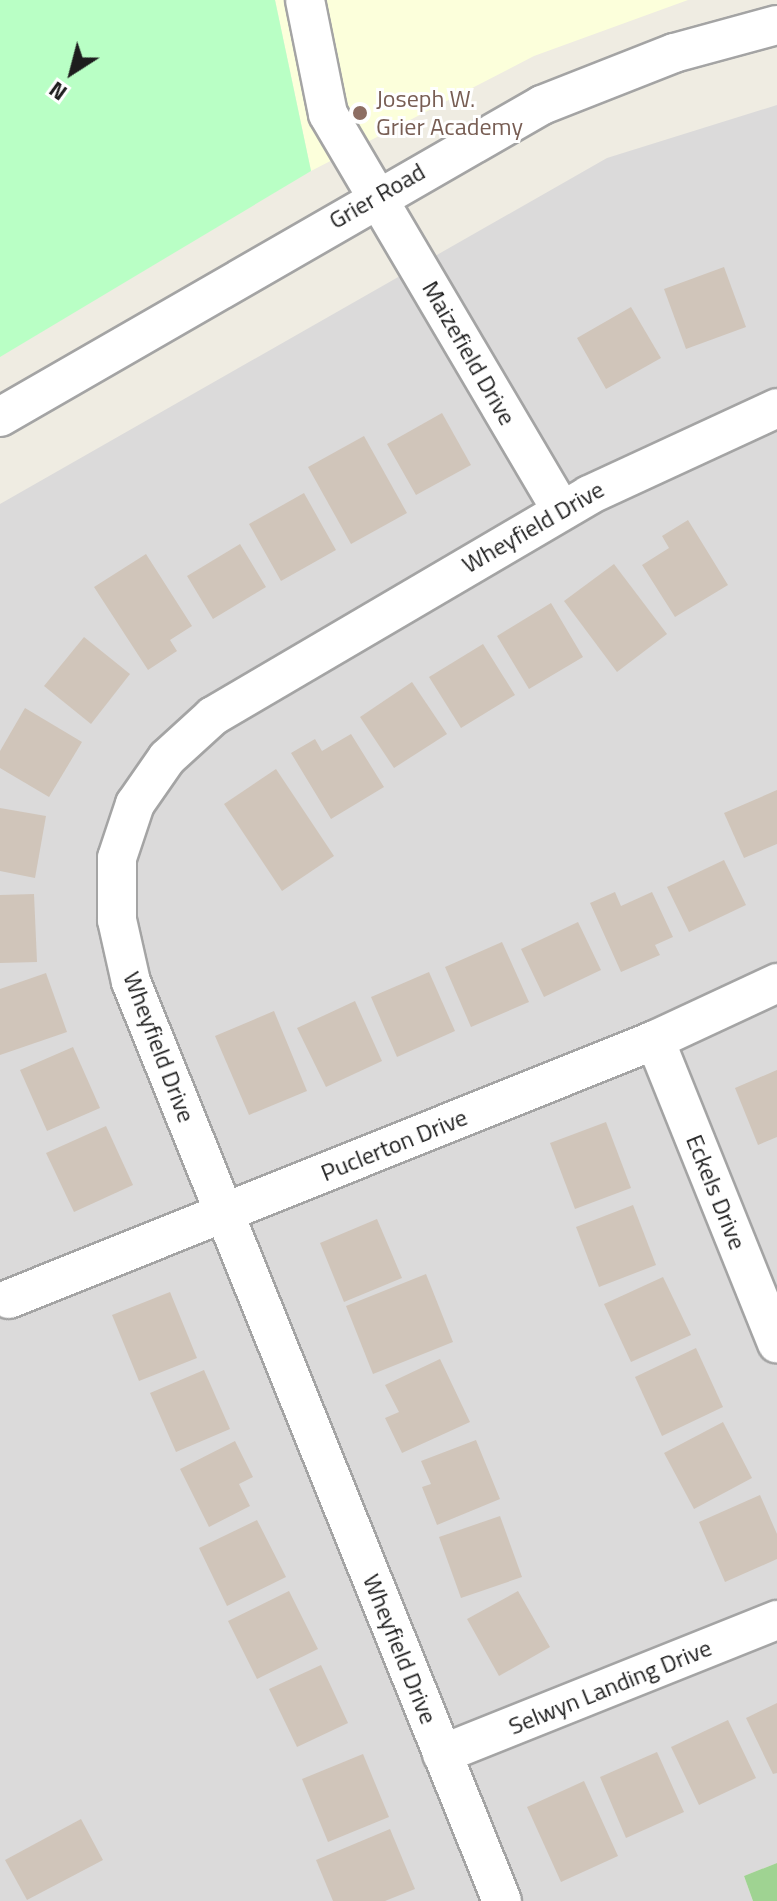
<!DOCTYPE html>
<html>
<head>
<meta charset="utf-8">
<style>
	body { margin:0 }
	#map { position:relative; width:777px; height:1901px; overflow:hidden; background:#efece2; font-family:"Titillium Web",sans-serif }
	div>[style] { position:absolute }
	.residential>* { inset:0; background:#dbdada }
	.education>* { inset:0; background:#fcffdb }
	.forest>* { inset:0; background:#9fd392 }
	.park>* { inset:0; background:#b9ffc5 }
	.building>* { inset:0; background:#d0c5ba }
	.roads { filter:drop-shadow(2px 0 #a4a4a4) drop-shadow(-2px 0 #a4a4a4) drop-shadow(0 2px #a4a4a4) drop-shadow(0 -2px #a4a4a4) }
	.minor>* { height:38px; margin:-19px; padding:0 19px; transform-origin:19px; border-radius:19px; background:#fff }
	.dots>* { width:22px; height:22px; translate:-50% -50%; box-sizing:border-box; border:4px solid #fff; border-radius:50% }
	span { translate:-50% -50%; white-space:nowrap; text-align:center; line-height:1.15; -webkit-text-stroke:6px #fff; paint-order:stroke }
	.education-label { font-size:24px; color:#785e54 }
	.left { translate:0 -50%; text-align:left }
	.street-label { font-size:24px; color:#1d1d1d }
	.north { position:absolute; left:32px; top:32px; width:80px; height:80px; -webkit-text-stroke:6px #fff; paint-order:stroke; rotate:216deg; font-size:22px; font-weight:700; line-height:32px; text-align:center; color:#1d1d1d }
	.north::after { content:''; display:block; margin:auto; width:28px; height:36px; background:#1d1d1d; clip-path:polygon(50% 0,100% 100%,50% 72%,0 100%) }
</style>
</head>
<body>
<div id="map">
	<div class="residential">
		<i style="clip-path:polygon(777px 105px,777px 1863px,744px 1876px,753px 1901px,0 1901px,0 504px,607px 158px)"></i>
	</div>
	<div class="education">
		<i style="clip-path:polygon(275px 0,688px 0,534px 56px,311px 171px)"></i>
	</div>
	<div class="forest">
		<i style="clip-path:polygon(777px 1863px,777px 1901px,753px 1901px,744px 1876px)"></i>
	</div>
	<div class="park">
		<i style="clip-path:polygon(0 0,275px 0,311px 171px,0 357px)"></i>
	</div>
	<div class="building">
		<i style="clip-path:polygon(724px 267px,746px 327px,686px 349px,664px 289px)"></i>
		<i style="clip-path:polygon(631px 307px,661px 358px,606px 389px,577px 338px)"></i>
		<i style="clip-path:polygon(442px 413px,471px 465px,416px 495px,387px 444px)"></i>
		<i style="clip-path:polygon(364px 436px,407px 513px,351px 544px,308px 467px)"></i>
		<i style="clip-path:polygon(304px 493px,336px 550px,281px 581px,249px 524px)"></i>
		<i style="clip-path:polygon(688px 520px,728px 585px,675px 617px,642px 565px,669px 548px,662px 536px)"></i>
		<i style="clip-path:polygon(240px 544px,266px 587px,213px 619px,187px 576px)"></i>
		<i style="clip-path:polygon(146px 554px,192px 626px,170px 640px,177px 651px,148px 670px,94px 587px)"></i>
		<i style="clip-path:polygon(614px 564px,667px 634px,617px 672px,564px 601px)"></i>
		<i style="clip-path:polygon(551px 603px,583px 657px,529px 689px,497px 636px)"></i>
		<i style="clip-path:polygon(84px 637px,130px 674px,91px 724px,44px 686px)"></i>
		<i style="clip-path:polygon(483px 644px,515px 695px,461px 728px,429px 677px)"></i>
		<i style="clip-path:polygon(412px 682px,447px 734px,394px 768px,360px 717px)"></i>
		<i style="clip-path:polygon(25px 708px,82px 742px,49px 797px,0 768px,0 751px)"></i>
		<i style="clip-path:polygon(351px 734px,384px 787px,331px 819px,291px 753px,315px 739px,322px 751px)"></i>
		<i style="clip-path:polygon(276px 769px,334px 856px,282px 891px,224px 804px)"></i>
		<i style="clip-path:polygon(777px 790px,777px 844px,744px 858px,724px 813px)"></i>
		<i style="clip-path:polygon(0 808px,46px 816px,35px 878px,0 871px)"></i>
		<i style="clip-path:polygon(724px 860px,746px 905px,689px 932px,667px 887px)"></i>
		<i style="clip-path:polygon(615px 892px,621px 906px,652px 892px,673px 937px,655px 945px,660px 955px,621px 972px,590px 903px)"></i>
		<i style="clip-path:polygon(34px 894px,37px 962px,0 963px,0 895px)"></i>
		<i style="clip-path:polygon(578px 922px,601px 970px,544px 997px,521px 949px)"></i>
		<i style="clip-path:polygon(502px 942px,529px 1002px,471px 1027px,445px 967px)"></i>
		<i style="clip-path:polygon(429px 972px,455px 1031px,397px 1057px,371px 997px)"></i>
		<i style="clip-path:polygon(46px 973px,67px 1032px,0 1055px,0 989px)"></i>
		<i style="clip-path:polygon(355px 1001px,382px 1061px,326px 1087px,297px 1028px)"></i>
		<i style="clip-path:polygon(274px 1011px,307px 1091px,249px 1115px,215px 1036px)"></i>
		<i style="clip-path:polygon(73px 1047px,100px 1108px,47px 1131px,20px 1070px)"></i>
		<i style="clip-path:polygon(777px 1070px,777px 1137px,758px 1145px,735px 1088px)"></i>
		<i style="clip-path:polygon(606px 1122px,631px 1188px,575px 1209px,550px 1143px)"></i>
		<i style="clip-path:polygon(106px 1126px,133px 1185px,74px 1212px,46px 1153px)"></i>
		<i style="clip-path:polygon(633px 1205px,656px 1265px,599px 1287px,576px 1227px)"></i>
		<i style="clip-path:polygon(377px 1219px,402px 1278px,344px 1302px,320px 1243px)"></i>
		<i style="clip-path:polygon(426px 1274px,453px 1342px,373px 1374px,346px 1306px)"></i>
		<i style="clip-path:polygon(663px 1277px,691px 1335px,631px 1362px,604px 1304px)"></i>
		<i style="clip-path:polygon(170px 1292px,197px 1358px,139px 1381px,112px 1315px)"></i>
		<i style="clip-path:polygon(696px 1348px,723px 1407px,662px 1436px,635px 1377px)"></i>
		<i style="clip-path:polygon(440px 1359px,470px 1422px,402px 1453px,385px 1418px,399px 1412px,385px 1385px)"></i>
		<i style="clip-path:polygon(204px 1370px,230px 1429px,176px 1452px,150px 1393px)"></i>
		<i style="clip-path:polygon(723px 1422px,752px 1478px,694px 1509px,664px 1453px)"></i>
		<i style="clip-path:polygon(476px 1440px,500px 1499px,437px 1525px,422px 1487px,431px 1484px,421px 1461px)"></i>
		<i style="clip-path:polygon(235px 1441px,253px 1477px,239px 1484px,250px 1506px,209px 1527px,180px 1469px)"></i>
		<i style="clip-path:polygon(760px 1495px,777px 1534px,777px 1559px,725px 1582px,699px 1522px)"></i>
		<i style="clip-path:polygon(500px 1516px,522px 1577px,461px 1598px,439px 1537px)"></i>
		<i style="clip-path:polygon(257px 1520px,286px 1577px,227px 1606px,199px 1548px)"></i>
		<i style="clip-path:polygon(289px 1591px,318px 1649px,257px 1679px,228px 1621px)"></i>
		<i style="clip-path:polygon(518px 1591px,550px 1647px,499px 1676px,467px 1619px)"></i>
		<i style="clip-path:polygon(321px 1665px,348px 1723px,297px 1747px,269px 1689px)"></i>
		<i style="clip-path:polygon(777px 1703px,777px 1773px,773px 1774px,746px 1718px)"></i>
		<i style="clip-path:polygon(728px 1720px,756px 1778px,699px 1805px,671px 1747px)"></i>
		<i style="clip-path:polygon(657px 1752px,684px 1812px,626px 1838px,600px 1777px)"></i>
		<i style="clip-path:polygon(363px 1754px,389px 1817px,328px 1842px,302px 1779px)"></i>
		<i style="clip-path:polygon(584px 1781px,618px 1856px,561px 1882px,527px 1807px)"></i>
		<i style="clip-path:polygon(81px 1819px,103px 1860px,27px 1900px,5px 1860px)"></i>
		<i style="clip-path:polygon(390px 1829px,415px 1889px,385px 1901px,333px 1901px,316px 1860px)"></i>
	</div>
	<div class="roads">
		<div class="minor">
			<i style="left:305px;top:0;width:116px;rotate:78.6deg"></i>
			<i style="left:328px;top:114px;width:459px;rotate:59.5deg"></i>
			<i style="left:0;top:417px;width:625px;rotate:-29.93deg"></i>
			<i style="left:542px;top:105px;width:142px;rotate:-21.5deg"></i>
			<i style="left:674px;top:53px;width:107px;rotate:-15.2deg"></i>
			<i style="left:655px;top:1040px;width:327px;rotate:68.1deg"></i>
			<i style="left:9px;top:1299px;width:696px;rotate:-21.85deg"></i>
			<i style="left:655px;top:1040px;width:135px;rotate:-25deg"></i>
			<i style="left:442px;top:1754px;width:361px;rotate:-21.8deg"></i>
			<i style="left:502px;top:1901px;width:991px;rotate:-111.98deg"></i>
			<i style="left:131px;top:982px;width:64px;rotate:-102.7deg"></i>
			<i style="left:117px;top:920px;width:62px;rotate:-90deg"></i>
			<i style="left:117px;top:858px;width:57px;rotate:-71.6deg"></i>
			<i style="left:135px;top:804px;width:56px;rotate:-55.2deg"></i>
			<i style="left:167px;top:758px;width:62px;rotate:-42.4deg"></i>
			<i style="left:213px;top:716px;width:436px;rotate:-30.4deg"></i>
			<i style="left:589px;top:495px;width:207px;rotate:-24.8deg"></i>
		</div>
	</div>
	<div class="dots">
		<i style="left:360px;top:113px;background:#8d6e63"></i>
	</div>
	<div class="education-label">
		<span class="left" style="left:376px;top:113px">Joseph W.<br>Grier Academy</span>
	</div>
	<div class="street-label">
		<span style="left:377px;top:196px;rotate:-30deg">Grier Road</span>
		<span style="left:469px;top:353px;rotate:60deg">Maizefield Drive</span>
		<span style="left:533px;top:527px;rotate:-30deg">Wheyfield Drive</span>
		<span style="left:159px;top:1047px;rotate:69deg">Wheyfield Drive</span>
		<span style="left:394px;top:1145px;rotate:-22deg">Puclerton Drive</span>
		<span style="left:716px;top:1192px;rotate:68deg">Eckels Drive</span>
		<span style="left:400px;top:1649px;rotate:68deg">Wheyfield Drive</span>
		<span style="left:610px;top:1687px;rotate:-22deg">Selwyn Landing Drive</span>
	</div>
	<div class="north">N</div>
</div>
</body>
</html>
